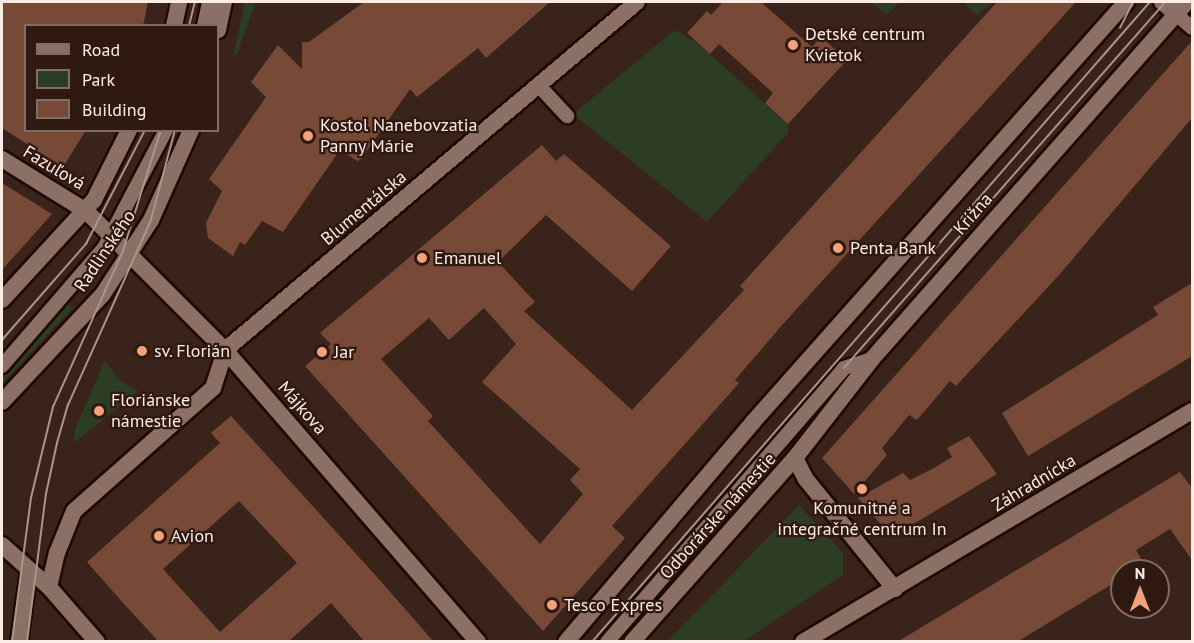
<!DOCTYPE html>
<html>
<head>
<meta charset="utf-8">
<style>
	body { margin:0 }
	#map { position:relative; width:1194px; height:643px; overflow:hidden; background:#3a231a; font-family:"PT Sans",sans-serif }
	div>[style] { position:absolute }
	.green>* { inset:0; background:#2c3d24 }
	.building>* { inset:0; background:#774937 }
	.roads { filter:drop-shadow(2px 0 #200b04) drop-shadow(-2px 0 #200b04) drop-shadow(0 2px #200b04) drop-shadow(0 -2px #200b04) }
	.service>* { height:14px; margin:-7px; padding:0 7px; transform-origin:7px; border-radius:7px; background:#8c7065 }
	.minor>* { height:16px; margin:-8px; padding:0 8px; transform-origin:8px; border-radius:8px; background:#8c7065 }
	.tertiary>* { height:16px; margin:-8px; padding:0 8px; transform-origin:8px; border-radius:8px; background:#8c7065 }
	.tram>* { height:1.5px; margin:-0.75px; padding:0 0.75px; transform-origin:0.75px; border-radius:0.75px; background:#a9958e }
	.dots>* { width:16px; height:16px; translate:-50% -50%; box-sizing:border-box; border:3px solid #301911; border-radius:50% }
	span { translate:-50% -50%; white-space:nowrap; text-align:center; line-height:1.15; -webkit-text-stroke:4.5px #301911; paint-order:stroke }
	.poi-label { font-size:18px; color:#fdece6 }
	.left { translate:0 -50%; text-align:left }
	.street-label { font-size:18px; color:#fdece6 }
	.frame { position:absolute; inset:0; border:3px solid #fdece6; pointer-events:none }
	.legend { position:absolute; left:24px; top:24px; width:195px; height:108px; box-sizing:border-box; background:#301911; border:2px solid #826d66; margin:0; padding:8px 10px; list-style:none; font-size:18px; color:#fdece6 }
	.legend li { display:flex; align-items:center; gap:12px; height:30px }
	.legend b { width:30px; border:2px solid #826d66 }
	.north { position:absolute; left:1110px; top:559px; width:60px; height:60px; box-sizing:border-box; background:#301911; border:2px solid #826d66; border-radius:50%; rotate:0deg; font-size:16px; font-weight:700; line-height:24px; text-align:center; color:#fdece6 }
	.north::after { content:''; display:block; margin:auto; width:21px; height:27px; background:#f1a27b; clip-path:polygon(50% 0,100% 100%,50% 72%,0 100%) }
</style>
</head>
<body>
<div id="map">
	<div class="green">
		<i style="clip-path:polygon(245px 2px,256px 2px,236px 56px,234px 53px)"></i>
		<i style="clip-path:polygon(871px 2px,900px 2px,886px 15px)"></i>
		<i style="clip-path:polygon(963px 2px,994px 2px,977px 15px)"></i>
		<i style="clip-path:polygon(675px 30px,696px 42px,788px 124px,788px 133px,707px 222px,573px 114px)"></i>
		<i style="clip-path:polygon(67px 303px,72px 308px,2px 384px,2px 374px)"></i>
		<i style="clip-path:polygon(105px 360px,118px 379px,138px 391px,74px 443px,75px 429px)"></i>
		<i style="clip-path:polygon(799px 505px,843px 553px,843px 575px,744px 641px,668px 641px)"></i>
	</div>
	<div class="building">
		<i style="clip-path:polygon(2px 2px,148px 2px,143px 26px,26px 26px,26px 130px,86px 130px,63px 167px,2px 128px)"></i>
		<i style="clip-path:polygon(364px 2px,550px 2px,486px 58px,478px 48px,417px 97px,410px 89px,361px 159px,357px 161px,340px 150px,283px 232px,262px 221px,245px 245px,240px 242px,233px 256px,208px 238px,206px 223px,222px 191px,209px 179px,266px 97px,251px 82px,278px 45px,302px 69px,302px 42px,309px 42px)"></i>
		<i style="clip-path:polygon(723px 2px,761px 2px,812px 47px,821px 37px,847px 60px,788px 124px,765px 103px,773px 93px,719px 44px,710px 54px,687px 33px,707px 11px,711px 15px)"></i>
		<i style="clip-path:polygon(evenodd,997px 2px,1076px 2px,783px 324px,735px 380px,739px 383px,724px 400px,612px 526px,625px 538px,543px 631px,305px 366px,331px 344px,320px 333px,542px 145px,556px 161px,564px 154px,671px 246px,632px 291px,546px 215px,498px 262px,535px 302px,524px 311px,632px 410px,744px 290px,740px 286px,997px 2px,484px 308px,516px 344px,482px 382px,580px 469px,570px 480px,583px 494px,540px 544px,428px 421px,433px 416px,381px 359px,429px 318px,449px 340px,484px 308px)"></i>
		<i style="clip-path:polygon(1192px 41px,1192px 118px,1060px 274px,956px 386px,950px 381px,917px 420px,909px 415px,882px 448px,887px 455px,854px 494px,822px 458px)"></i>
		<i style="clip-path:polygon(2px 183px,52px 214px,2px 270px)"></i>
		<i style="clip-path:polygon(1192px 283px,1192px 356px,1028px 456px,1002px 413px,1158px 315px,1153px 307px)"></i>
		<i style="clip-path:polygon(evenodd,231px 416px,377px 577px,434px 642px,365px 642px,331px 603px,288px 642px,159px 642px,124px 604px,87px 562px,220px 443px,211px 433px,231px 416px,239px 501px,297px 563px,220px 632px,163px 569px,239px 501px)"></i>
		<i style="clip-path:polygon(969px 436px,997px 474px,892px 537px,858px 498px,903px 473px,910px 480px,934px 468px,952px 457px,947px 448px)"></i>
		<i style="clip-path:polygon(1180px 472px,1192px 488px,1192px 560px,1170px 529px,1136px 550px,1144px 564px,1133px 571px,1122px 571px,1122px 578px,1017px 642px,897px 642px)"></i>
	</div>
	<div class="roads">
		<div class="service">
			<i style="left:1176px;top:14px;width:21px;rotate:41deg"></i>
			<i style="left:204px;top:26px;width:25px;rotate:-78deg"></i>
			<i style="left:540px;top:87px;width:40px;rotate:47deg"></i>
			<i style="left:2px;top:366px;width:156px;rotate:-49.2deg"></i>
			<i style="left:104px;top:248px;width:133px;rotate:-62.3deg"></i>
			<i style="left:607px;top:642px;width:362px;rotate:-49.1deg"></i>
			<i style="left:844px;top:368px;width:29px;rotate:-18deg"></i>
		</div>
		<div class="minor">
			<i style="left:1162px;top:2px;width:18px;rotate:41deg"></i>
			<i style="left:174px;top:26px;width:25px;rotate:-78deg"></i>
			<i style="left:218px;top:30px;width:29px;rotate:-78deg"></i>
			<i style="left:2px;top:159px;width:99px;rotate:31.8deg"></i>
			<i style="left:86px;top:211px;width:197px;rotate:45deg"></i>
			<i style="left:225px;top:350px;width:386px;rotate:49.1deg"></i>
			<i style="left:2px;top:300px;width:136px;rotate:-47.4deg"></i>
			<i style="left:94px;top:200px;width:78px;rotate:-63.4deg"></i>
			<i style="left:225px;top:350px;width:539px;rotate:-40.19deg"></i>
			<i style="left:2px;top:402px;width:148px;rotate:-46.9deg"></i>
			<i style="left:103px;top:294px;width:88px;rotate:-57deg"></i>
			<i style="left:151px;top:220px;width:98px;rotate:-66deg"></i>
			<i style="left:795px;top:458px;width:22px;rotate:63deg"></i>
			<i style="left:805px;top:478px;width:143px;rotate:51deg"></i>
			<i style="left:2px;top:545px;width:63px;rotate:41.8deg"></i>
			<i style="left:49px;top:587px;width:73px;rotate:48.9deg"></i>
			<i style="left:49px;top:587px;width:35px;rotate:-77deg"></i>
			<i style="left:57px;top:553px;width:45px;rotate:-68deg"></i>
			<i style="left:74px;top:511px;width:186px;rotate:-41.5deg"></i>
			<i style="left:213px;top:388px;width:40px;rotate:-72deg"></i>
			<i style="left:19px;top:642px;width:73px;rotate:-82.1deg"></i>
		</div>
		<div class="tertiary">
			<i style="left:566px;top:642px;width:289px;rotate:-49.6deg"></i>
			<i style="left:753px;top:422px;width:562px;rotate:-48.39deg"></i>
			<i style="left:632px;top:642px;width:246px;rotate:-48.5deg"></i>
			<i style="left:795px;top:458px;width:125px;rotate:-52.1deg"></i>
			<i style="left:872px;top:359px;width:476px;rotate:-48.6deg"></i>
			<i style="left:803px;top:642px;width:452px;rotate:-30.7deg"></i>
		</div>
	</div>
	<div class="tram">
		<i style="left:189px;top:26px;width:25px;rotate:-76deg"></i>
		<i style="left:1120px;top:28px;width:29px;rotate:-63deg"></i>
		<i style="left:2px;top:340px;width:128px;rotate:-48.8deg"></i>
		<i style="left:86px;top:244px;width:128px;rotate:-62.6deg"></i>
		<i style="left:844px;top:368px;width:487px;rotate:-48.7deg"></i>
		<i style="left:12px;top:642px;width:145px;rotate:-82.5deg"></i>
		<i style="left:31px;top:498px;width:94px;rotate:-76.4deg"></i>
		<i style="left:53px;top:407px;width:171px;rotate:-65.8deg"></i>
		<i style="left:123px;top:251px;width:127px;rotate:-72.6deg"></i>
		<i style="left:27px;top:642px;width:149px;rotate:-82.7deg"></i>
		<i style="left:46px;top:494px;width:52px;rotate:-77.8deg"></i>
		<i style="left:57px;top:443px;width:40px;rotate:-74deg"></i>
		<i style="left:68px;top:405px;width:203px;rotate:-65.8deg"></i>
		<i style="left:151px;top:220px;width:93px;rotate:-75.1deg"></i>
		<i style="left:592px;top:642px;width:849px;rotate:-48.92deg"></i>
	</div>
	<div class="dots">
		<i style="left:793px;top:45px;background:#f1a27b"></i>
		<i style="left:308px;top:136px;background:#f1a27b"></i>
		<i style="left:838px;top:248px;background:#f1a27b"></i>
		<i style="left:422px;top:258px;background:#f1a27b"></i>
		<i style="left:142px;top:351px;background:#f1a27b"></i>
		<i style="left:322px;top:352px;background:#f1a27b"></i>
		<i style="left:99px;top:411px;background:#f1a27b"></i>
		<i style="left:862px;top:489px;background:#f1a27b"></i>
		<i style="left:159px;top:536px;background:#f1a27b"></i>
		<i style="left:552px;top:605px;background:#f1a27b"></i>
	</div>
	<div class="poi-label">
		<span class="left" style="left:805px;top:45px">Detské centrum<br>Kvietok</span>
		<span class="left" style="left:320px;top:136px">Kostol Nanebovzatia<br>Panny Márie</span>
		<span class="left" style="left:850px;top:248px">Penta Bank</span>
		<span class="left" style="left:434px;top:258px">Emanuel</span>
		<span class="left" style="left:154px;top:351px">sv. Florián</span>
		<span class="left" style="left:334px;top:352px">Jar</span>
		<span class="left" style="left:111px;top:411px">Floriánske<br>námestie</span>
		<span style="left:862px;top:519px">Komunitné a<br>integračné centrum In</span>
		<span class="left" style="left:171px;top:536px">Avion</span>
		<span class="left" style="left:564px;top:605px">Tesco Expres</span>
	</div>
	<div class="street-label">
		<span style="left:54px;top:168px;rotate:31deg">Fazuľová</span>
		<span style="left:364px;top:208px;rotate:-40deg">Blumentálska</span>
		<span style="left:973px;top:214px;rotate:-49deg">Krížna</span>
		<span style="left:105px;top:251px;rotate:-56deg">Radlinského</span>
		<span style="left:302px;top:408px;rotate:49deg">Májkova</span>
		<span style="left:1034px;top:483px;rotate:-31deg">Záhradnícka</span>
		<span style="left:718px;top:516px;rotate:-48deg">Odborárske námestie</span>
	</div>
	<div class="frame"></div>
	<ul class="legend">
	<li><b style="height:8px;background:#8c7065"></b>Road</li>
	<li><b style="height:16px;background:#2c3d24"></b>Park</li>
	<li><b style="height:16px;background:#774937"></b>Building</li>
	</ul>
	<div class="north">N</div>
</div>
</body>
</html>
